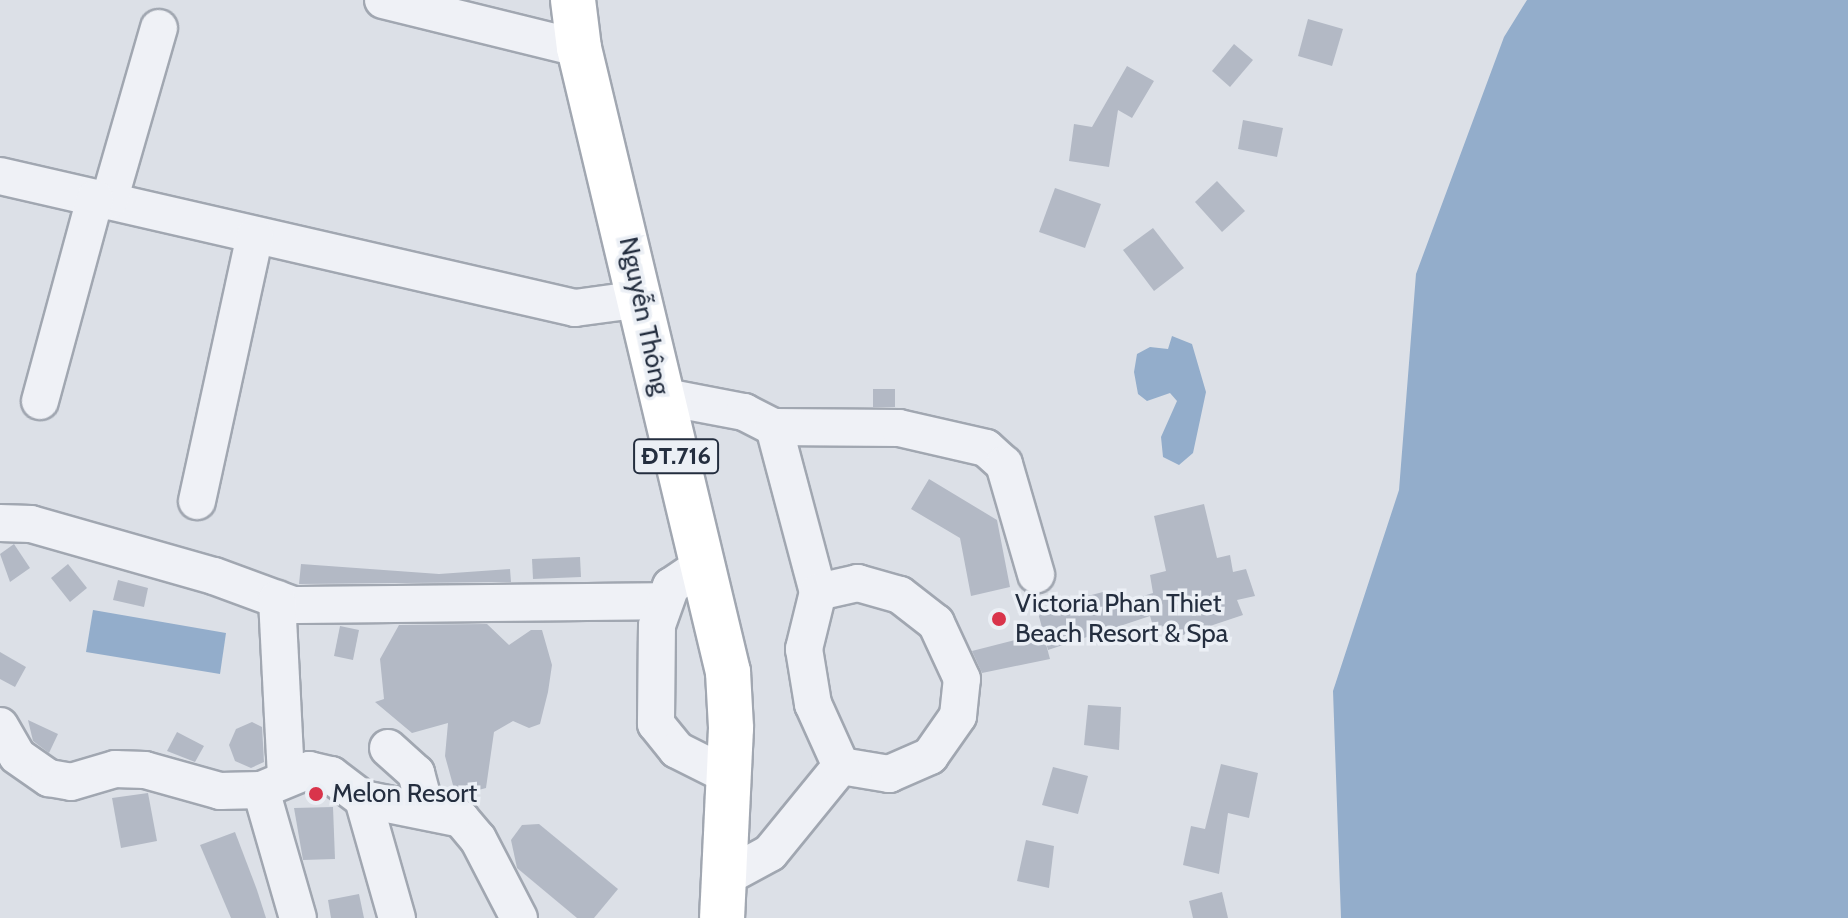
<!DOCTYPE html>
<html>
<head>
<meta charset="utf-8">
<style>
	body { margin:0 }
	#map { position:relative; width:1848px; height:918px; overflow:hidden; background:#dce0e7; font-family:Cabin,sans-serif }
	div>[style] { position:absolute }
	.water>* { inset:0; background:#93adcb }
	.building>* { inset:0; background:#b3b9c5 }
	.roads { filter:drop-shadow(2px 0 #a1a7b1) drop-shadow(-2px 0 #a1a7b1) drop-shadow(0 2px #a1a7b1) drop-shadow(0 -2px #a1a7b1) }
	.minor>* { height:36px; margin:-18px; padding:0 18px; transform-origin:18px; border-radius:18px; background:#eff1f6 }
	.major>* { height:44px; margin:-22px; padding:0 22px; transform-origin:22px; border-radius:22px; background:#fff }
	.dots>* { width:22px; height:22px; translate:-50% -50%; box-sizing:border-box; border:4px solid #ebeff5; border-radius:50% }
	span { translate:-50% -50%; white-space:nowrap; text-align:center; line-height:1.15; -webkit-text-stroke:7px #ebeff5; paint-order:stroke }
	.shield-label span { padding:2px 6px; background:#ebeff5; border:2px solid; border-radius:6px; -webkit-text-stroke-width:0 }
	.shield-label { font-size:24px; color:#242e3f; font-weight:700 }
	.street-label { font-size:26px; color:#242e3f }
	.poi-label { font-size:26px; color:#242e3f }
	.left { translate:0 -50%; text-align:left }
</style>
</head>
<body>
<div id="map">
	<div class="water">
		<i style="clip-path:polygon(1527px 0,1848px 0,1848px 918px,1341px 918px,1333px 691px,1399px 490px,1416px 274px,1504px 37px)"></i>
		<i style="clip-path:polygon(1172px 336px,1192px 344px,1206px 392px,1193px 453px,1179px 465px,1163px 457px,1161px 437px,1177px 401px,1170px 393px,1147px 401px,1138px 394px,1134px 372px,1137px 354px,1150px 347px,1168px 349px)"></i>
		<i style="clip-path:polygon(93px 610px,226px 633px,220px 674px,86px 652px)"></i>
	</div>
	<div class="building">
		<i style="clip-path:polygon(1308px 19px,1343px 29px,1332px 66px,1298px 56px)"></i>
		<i style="clip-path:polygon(1234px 44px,1253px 60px,1230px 87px,1212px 71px)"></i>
		<i style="clip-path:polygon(1127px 66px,1154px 81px,1132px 118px,1118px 110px,1109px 167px,1069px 161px,1074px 124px,1092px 127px)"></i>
		<i style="clip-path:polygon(1243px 120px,1283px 128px,1277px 157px,1238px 149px)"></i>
		<i style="clip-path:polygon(1217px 181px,1245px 211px,1222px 232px,1195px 202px)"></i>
		<i style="clip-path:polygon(1055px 188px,1101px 204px,1085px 248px,1039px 232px)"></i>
		<i style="clip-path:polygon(1153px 228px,1184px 268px,1154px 291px,1123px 250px)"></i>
		<i style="clip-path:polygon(873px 389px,895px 389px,895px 407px,873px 407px)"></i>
		<i style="clip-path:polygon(929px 479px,997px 520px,1010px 587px,971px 596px,960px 538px,911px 509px)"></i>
		<i style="clip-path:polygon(1204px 504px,1217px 558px,1230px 555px,1233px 572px,1246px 569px,1255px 596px,1237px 600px,1243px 615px,1177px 637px,1170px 624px,1154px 629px,1150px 616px,1048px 650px,1037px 609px,1103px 592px,1107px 607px,1153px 593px,1150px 575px,1166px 571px,1154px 516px)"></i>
		<i style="clip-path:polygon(14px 544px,30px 568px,10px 582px,0 554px)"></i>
		<i style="clip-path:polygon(580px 557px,581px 577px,533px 579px,532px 559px)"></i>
		<i style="clip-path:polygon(68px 564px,87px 588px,70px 602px,51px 578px)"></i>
		<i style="clip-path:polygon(301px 564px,439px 574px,510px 569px,511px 582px,299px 584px)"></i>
		<i style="clip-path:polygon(118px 580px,148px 588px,144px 607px,113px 600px)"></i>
		<i style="clip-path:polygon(487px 624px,509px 645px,531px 630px,542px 630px,552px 665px,548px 692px,540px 724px,529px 728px,513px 721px,494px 732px,486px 788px,456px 796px,445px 756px,448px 723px,412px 733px,375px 702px,384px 699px,380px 659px,399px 625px)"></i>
		<i style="clip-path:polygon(340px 626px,359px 630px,353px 660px,334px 656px)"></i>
		<i style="clip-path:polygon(1043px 633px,1050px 659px,982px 673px,972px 651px)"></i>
		<i style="clip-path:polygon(0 652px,26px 667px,15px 687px,0 679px)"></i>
		<i style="clip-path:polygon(1088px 705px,1121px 707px,1119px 750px,1084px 745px)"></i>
		<i style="clip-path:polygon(28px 720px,58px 734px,49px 753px,33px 741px)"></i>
		<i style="clip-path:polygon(252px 722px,262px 727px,264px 762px,251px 768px,235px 761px,229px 745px,236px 729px)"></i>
		<i style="clip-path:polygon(177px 732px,204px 746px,195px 762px,167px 751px)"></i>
		<i style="clip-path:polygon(1221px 764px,1258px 773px,1249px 818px,1228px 813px,1219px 874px,1183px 865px,1191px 826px,1205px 829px)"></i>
		<i style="clip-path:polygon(1053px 767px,1088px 776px,1078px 814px,1042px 805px)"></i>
		<i style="clip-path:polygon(148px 793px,157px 841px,121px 848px,112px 798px)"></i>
		<i style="clip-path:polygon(333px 807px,335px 859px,303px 860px,294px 808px)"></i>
		<i style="clip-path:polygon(539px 824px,618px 889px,594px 918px,577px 918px,517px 868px,511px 840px,522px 825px)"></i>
		<i style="clip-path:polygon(235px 832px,257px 890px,266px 918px,231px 918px,200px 845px)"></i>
		<i style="clip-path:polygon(1026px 840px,1054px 846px,1049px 888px,1017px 881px)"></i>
		<i style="clip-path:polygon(1222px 892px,1228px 918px,1193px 918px,1189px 901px)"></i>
		<i style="clip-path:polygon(359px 894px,364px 918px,331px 918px,328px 900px)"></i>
	</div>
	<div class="roads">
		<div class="minor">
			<i style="left:383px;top:0;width:202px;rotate:13.8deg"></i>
			<i style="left:0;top:176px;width:590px;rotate:12.93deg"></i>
			<i style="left:575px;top:308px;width:68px;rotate:-7.7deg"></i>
			<i style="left:109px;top:201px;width:180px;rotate:-73.9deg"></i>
			<i style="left:660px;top:396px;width:86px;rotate:10.8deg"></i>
			<i style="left:744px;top:412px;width:34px;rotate:27deg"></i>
			<i style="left:774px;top:427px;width:171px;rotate:75.1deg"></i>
			<i style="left:40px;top:401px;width:210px;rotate:-74.8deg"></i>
			<i style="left:774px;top:427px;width:125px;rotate:0.5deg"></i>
			<i style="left:899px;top:428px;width:89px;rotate:12.9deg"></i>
			<i style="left:986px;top:448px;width:24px;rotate:42deg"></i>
			<i style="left:1004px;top:464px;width:115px;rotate:73.8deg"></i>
			<i style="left:197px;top:501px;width:272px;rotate:-77.7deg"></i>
			<i style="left:0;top:523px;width:31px;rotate:2deg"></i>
			<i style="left:31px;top:524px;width:190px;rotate:15.9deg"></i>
			<i style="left:214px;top:576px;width:84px;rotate:20.2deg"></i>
			<i style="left:293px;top:605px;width:372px;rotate:-0.6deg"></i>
			<i style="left:704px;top:564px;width:40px;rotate:146deg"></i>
			<i style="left:671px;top:586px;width:41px;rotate:109.7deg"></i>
			<i style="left:657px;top:625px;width:99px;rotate:90.6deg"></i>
			<i style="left:656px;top:724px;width:33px;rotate:51deg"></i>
			<i style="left:677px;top:750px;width:58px;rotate:26.6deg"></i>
			<i style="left:277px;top:599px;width:179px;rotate:87.1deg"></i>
			<i style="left:0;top:726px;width:34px;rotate:60deg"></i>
			<i style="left:17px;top:756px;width:39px;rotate:35deg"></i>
			<i style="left:49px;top:778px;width:22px;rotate:10deg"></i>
			<i style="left:71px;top:782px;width:46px;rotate:-16.5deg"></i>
			<i style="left:115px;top:769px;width:30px;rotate:2deg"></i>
			<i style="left:145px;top:770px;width:78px;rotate:15.6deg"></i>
			<i style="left:220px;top:791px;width:41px;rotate:-1.4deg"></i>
			<i style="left:261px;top:790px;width:52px;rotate:-22.6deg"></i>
			<i style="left:309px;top:770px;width:23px;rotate:13deg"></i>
			<i style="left:331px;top:775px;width:40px;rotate:37deg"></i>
			<i style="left:363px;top:799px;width:100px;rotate:11.5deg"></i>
			<i style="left:461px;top:819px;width:26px;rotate:50deg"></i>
			<i style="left:478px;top:839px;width:89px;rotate:62.6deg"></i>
			<i style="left:388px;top:748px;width:38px;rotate:42deg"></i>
			<i style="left:416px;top:773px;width:39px;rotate:75deg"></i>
			<i style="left:261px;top:790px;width:133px;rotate:73.9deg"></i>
			<i style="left:363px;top:799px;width:124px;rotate:74.1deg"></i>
			<i style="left:724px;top:878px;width:52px;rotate:-28.5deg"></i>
			<i style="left:770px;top:853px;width:112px;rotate:-50.8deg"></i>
			<i style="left:841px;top:766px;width:49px;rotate:9.5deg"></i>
			<i style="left:889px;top:774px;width:45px;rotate:-23.7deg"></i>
			<i style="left:930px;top:756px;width:49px;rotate:-55deg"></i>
			<i style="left:958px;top:716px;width:37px;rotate:-84deg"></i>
			<i style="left:962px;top:679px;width:62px;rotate:-114.9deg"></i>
			<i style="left:936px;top:623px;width:46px;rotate:-142.1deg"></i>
			<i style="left:900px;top:595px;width:44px;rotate:-164.1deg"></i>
			<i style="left:858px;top:583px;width:41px;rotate:167.3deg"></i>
			<i style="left:818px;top:592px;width:59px;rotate:103.8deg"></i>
			<i style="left:804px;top:649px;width:56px;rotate:80.7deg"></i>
			<i style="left:813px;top:704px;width:68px;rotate:65.7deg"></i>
		</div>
		<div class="major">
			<i style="left:573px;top:0;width:48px;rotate:82.9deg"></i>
			<i style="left:579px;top:48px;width:642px;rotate:76.57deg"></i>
			<i style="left:728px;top:672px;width:56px;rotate:86.9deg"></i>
			<i style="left:731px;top:728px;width:190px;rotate:92.7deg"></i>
		</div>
	</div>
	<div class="dots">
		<i style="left:999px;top:619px;background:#d9344b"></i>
		<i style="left:316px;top:794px;background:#d9344b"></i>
	</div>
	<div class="shield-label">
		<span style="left:676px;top:456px">ĐT.716</span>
	</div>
	<div class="street-label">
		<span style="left:644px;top:316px;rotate:78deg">Nguyễn Thông</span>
	</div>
	<div class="poi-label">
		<span class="left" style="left:1015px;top:619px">Victoria Phan Thiet<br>Beach Resort &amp; Spa</span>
		<span class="left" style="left:332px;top:794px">Melon Resort</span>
	</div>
</div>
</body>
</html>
